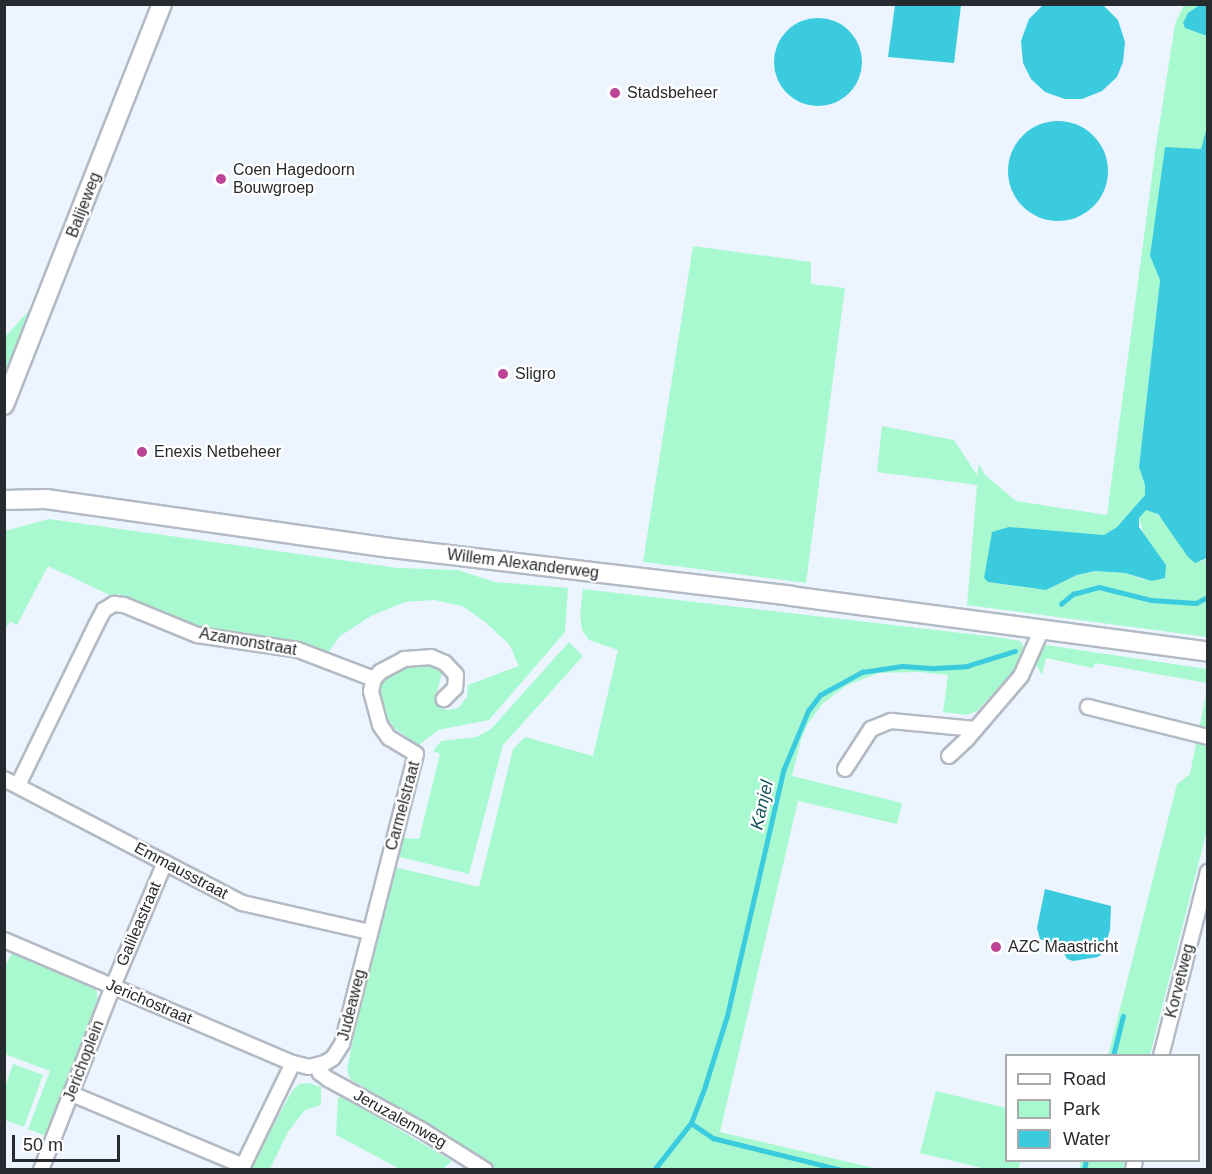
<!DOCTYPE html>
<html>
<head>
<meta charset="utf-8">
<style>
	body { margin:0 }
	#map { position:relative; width:1212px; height:1174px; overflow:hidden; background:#ecf4ff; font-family:Arial,sans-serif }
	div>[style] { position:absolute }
	.green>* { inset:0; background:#a9f9d0 }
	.water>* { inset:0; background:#3bcbdf }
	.round { border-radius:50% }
	.stream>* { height:4.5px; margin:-2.25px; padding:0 2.25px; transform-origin:2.25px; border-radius:2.25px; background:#3bcbdf }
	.roads { filter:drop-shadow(2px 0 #b3bac4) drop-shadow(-2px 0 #b3bac4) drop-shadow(0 2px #b3bac4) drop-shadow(0 -2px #b3bac4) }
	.street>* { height:14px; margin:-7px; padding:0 7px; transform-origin:7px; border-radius:7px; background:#fff }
	.secondary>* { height:18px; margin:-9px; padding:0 9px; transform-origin:9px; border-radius:9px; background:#fff }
	.dots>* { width:16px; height:16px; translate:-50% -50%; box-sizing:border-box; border:3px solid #fff; border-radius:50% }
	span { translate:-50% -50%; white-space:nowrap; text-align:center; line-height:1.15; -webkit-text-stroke:4.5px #fff; paint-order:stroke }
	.poi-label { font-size:16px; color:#272a2e }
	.left { translate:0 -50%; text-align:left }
	.street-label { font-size:16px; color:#272a2e }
	.water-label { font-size:18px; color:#18535b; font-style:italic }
	.frame { position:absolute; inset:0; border:6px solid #272a2e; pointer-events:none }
	.legend { position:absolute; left:1005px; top:1054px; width:195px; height:108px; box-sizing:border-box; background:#fff; border:2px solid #a9aaab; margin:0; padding:8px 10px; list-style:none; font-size:18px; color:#272a2e }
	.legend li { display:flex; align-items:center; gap:12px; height:30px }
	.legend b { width:30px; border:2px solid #a9aaab }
	.scale { position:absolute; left:12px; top:1135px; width:108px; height:27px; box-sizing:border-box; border:3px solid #272a2e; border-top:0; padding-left:8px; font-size:18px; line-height:21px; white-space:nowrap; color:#272a2e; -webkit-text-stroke:4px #fff; paint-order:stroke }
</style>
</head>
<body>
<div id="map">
	<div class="green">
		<i style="clip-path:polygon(1184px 5px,1201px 5px,1188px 13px,1185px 28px,1207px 36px,1207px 127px,1202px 150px,1150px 256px,1160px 280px,1139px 467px,1145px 485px,1145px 495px,1117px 527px,1104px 535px,1089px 535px,984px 578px,988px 582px,1046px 590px,1077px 575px,1095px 571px,1125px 573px,1145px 580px,1144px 535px,1139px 518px,1146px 509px,1153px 510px,1170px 529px,1188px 557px,1201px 562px,1207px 558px,1207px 637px,967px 605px,977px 485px,877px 472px,882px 426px,954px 440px,977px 475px,979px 464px,985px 475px,1016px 501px,1107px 515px,1156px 146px,1175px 24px)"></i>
		<i style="clip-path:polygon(693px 246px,811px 262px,811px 284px,845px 288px,806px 583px,643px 562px)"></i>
		<i style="clip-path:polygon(33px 306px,5px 377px,5px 337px)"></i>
		<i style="clip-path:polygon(49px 519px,398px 568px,458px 570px,495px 582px,568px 588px,565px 632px,489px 720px,438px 730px,419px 745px,395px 729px,384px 714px,379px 700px,380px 685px,389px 674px,401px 666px,417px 662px,433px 664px,442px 673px,436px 695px,439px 705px,447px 710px,458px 708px,467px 697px,468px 685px,519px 666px,509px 644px,485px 622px,462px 606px,434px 600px,405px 602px,371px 616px,340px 636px,328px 653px,284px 640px,201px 629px,137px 604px,119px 594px,114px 597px,48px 566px,17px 625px,10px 621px,5px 630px,5px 531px)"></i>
		<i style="clip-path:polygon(583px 589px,996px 637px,1020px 641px,1023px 645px,1025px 652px,1022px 662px,977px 711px,966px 715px,943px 712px,948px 675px,920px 672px,878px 673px,846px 686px,823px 703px,807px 725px,801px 740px,792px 776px,902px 803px,897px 824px,798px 801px,720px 1132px,878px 1169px,496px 1169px,462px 1145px,350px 1079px,347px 1070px,360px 1004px,394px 867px,479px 887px,513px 749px,525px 737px,593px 756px,618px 650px,589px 640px,582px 630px,580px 615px)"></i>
		<i style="clip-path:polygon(569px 642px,583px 656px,503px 745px,469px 874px,396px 856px,401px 838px,419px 839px,440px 754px,433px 751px,441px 741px,476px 737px,491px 729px)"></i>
		<i style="clip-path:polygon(1046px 645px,1207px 669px,1207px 683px,1095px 663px,1093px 668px,1046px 658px,1042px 675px,1035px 663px,1040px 649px)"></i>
		<i style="clip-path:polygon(1207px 689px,1207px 830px,1150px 1055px,1108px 1056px,1177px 784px,1190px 774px)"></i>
		<i style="clip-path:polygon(19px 953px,96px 989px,98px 998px,46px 1136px,28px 1129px,50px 1071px,5px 1054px,4px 967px,12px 954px)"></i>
		<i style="clip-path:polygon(13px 1064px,43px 1075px,24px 1127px,5px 1120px,5px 1087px)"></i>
		<i style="clip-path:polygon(308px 1083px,321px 1087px,321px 1105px,305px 1110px,288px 1132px,270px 1169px,250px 1169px,292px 1091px,299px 1084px)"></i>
		<i style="clip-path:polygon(936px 1091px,1006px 1108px,1006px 1160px,1021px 1161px,1018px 1169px,986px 1169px,920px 1153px)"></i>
		<i style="clip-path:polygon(342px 1097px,347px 1099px,452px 1161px,443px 1169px,400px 1169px,336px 1135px,338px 1098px)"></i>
		<i style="clip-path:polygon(1081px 1161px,1081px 1160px,1125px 1161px,1123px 1169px,1079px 1169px)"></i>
	</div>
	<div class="water">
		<i style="clip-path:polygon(1201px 4px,1207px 5px,1207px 36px,1185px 28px,1183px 23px,1188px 13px)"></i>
		<i style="clip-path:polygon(895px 5px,961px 5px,954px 63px,888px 57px)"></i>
		<i style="clip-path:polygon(1043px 5px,1103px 5px,1118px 20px,1125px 42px,1123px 62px,1117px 77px,1102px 91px,1082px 99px,1065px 99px,1045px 92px,1031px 79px,1023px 63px,1021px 41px,1029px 19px)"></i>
		<i class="round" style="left:774px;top:18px;width:88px;height:88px"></i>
		<i class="round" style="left:1008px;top:121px;width:100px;height:100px"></i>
		<i style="clip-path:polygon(1207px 127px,1207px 558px,1195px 563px,1188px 557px,1158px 514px,1146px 510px,1139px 518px,1139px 527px,1166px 565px,1165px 578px,1152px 581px,1125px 573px,1095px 571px,1077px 575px,1046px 590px,988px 582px,984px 578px,992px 532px,1009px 527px,1104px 535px,1117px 527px,1145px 495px,1145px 485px,1139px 467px,1160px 280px,1150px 256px,1165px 147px,1201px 149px)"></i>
		<i style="clip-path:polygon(1045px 889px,1111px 906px,1110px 930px,1103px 953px,1098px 957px,1073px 961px,1067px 959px,1061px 948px,1040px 939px,1037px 928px)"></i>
	</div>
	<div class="stream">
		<i style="left:1061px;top:604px;width:16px;rotate:-40deg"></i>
		<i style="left:1073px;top:594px;width:27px;rotate:-15deg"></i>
		<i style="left:1099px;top:587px;width:54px;rotate:14deg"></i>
		<i style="left:1151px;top:600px;width:45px;rotate:3.8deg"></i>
		<i style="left:1196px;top:603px;width:13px;rotate:-27deg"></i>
		<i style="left:1113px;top:1056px;width:41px;rotate:-76deg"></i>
		<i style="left:691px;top:1123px;width:27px;rotate:34deg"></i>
		<i style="left:713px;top:1138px;width:133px;rotate:13.9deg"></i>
		<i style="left:654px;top:1170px;width:60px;rotate:-51.8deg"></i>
		<i style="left:691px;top:1123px;width:40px;rotate:-69deg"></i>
		<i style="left:705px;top:1086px;width:73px;rotate:-72.6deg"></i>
		<i style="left:727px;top:1016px;width:251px;rotate:-77.1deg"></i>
		<i style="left:783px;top:771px;width:65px;rotate:-67.4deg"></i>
		<i style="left:808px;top:711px;width:20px;rotate:-53deg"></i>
		<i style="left:820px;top:695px;width:48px;rotate:-28.7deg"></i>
		<i style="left:862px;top:672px;width:40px;rotate:-8.5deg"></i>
		<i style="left:902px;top:666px;width:32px;rotate:4deg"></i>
		<i style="left:934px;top:668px;width:33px;rotate:-3deg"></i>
		<i style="left:967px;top:666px;width:50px;rotate:-17.4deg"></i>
		<i style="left:1084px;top:1170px;width:10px;rotate:-79deg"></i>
	</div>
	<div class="roads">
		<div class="street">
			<i style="left:1088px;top:707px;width:124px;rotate:14deg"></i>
			<i style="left:949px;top:756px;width:25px;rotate:-43deg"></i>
			<i style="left:967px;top:739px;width:83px;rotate:-49.4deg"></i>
			<i style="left:1021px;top:676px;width:51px;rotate:-65.9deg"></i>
			<i style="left:845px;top:769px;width:48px;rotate:-57deg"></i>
			<i style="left:871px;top:729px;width:22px;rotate:-22deg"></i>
			<i style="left:891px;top:721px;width:85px;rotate:5.4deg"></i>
			<i style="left:4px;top:779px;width:268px;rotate:27.5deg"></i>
			<i style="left:242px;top:903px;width:131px;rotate:12.8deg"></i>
			<i style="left:18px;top:785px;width:178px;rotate:-64deg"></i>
			<i style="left:96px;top:625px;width:17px;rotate:-62deg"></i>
			<i style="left:104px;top:610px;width:12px;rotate:-31deg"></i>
			<i style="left:114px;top:604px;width:10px;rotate:6deg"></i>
			<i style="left:124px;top:605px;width:79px;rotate:22.3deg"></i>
			<i style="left:197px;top:635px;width:102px;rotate:8.4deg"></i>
			<i style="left:298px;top:650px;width:81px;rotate:20.9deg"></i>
			<i style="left:4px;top:940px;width:314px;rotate:23.1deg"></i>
			<i style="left:293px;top:1063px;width:16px;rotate:14deg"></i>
			<i style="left:309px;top:1067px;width:16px;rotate:-14deg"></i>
			<i style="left:325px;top:1063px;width:9px;rotate:-32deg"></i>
			<i style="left:333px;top:1058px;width:17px;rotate:-57deg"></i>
			<i style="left:342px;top:1044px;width:299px;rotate:-75.7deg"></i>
			<i style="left:416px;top:754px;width:31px;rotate:-149deg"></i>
			<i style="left:389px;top:738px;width:16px;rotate:-125deg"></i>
			<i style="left:380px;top:725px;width:35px;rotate:-105deg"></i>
			<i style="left:371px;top:691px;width:12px;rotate:-76deg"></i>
			<i style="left:374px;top:679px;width:9px;rotate:-49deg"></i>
			<i style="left:380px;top:672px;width:27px;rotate:-28deg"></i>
			<i style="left:404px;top:659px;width:27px;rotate:-4deg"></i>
			<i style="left:431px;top:657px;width:15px;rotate:23deg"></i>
			<i style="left:445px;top:663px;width:16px;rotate:47deg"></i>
			<i style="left:456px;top:675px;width:13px;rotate:94deg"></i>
			<i style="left:455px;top:688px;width:16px;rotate:135deg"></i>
			<i style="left:1161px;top:1056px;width:190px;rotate:-75.7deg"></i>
			<i style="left:317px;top:1066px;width:8px;rotate:67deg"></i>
			<i style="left:320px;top:1073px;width:10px;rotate:37deg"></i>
			<i style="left:328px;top:1079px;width:105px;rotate:28.5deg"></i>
			<i style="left:420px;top:1129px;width:77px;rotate:32.2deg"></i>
			<i style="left:72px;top:1094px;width:186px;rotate:22.8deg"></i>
			<i style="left:41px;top:1170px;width:198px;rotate:-68.6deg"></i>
			<i style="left:113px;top:986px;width:134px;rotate:-67.2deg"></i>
			<i style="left:241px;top:1170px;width:119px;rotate:-64.1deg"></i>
			<i style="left:1133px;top:1170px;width:10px;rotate:-79deg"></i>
		</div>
		<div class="secondary">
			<i style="left:4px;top:405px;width:431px;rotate:-68.5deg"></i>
			<i style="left:4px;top:500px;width:42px;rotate:-1.4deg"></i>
			<i style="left:46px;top:499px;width:348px;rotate:8.1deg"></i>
			<i style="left:391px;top:548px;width:403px;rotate:6.8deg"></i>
			<i style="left:791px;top:596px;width:421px;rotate:7.6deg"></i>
		</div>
	</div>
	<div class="dots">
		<i style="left:615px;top:93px;background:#bc4396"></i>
		<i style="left:221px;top:179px;background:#bc4396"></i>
		<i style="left:503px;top:374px;background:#bc4396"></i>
		<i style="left:142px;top:452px;background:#bc4396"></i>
		<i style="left:996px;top:947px;background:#bc4396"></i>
	</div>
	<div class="poi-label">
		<span class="left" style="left:627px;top:93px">Stadsbeheer</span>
		<span class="left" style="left:233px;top:179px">Coen Hagedoorn<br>Bouwgroep</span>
		<span class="left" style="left:515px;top:374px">Sligro</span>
		<span class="left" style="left:154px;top:452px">Enexis Netbeheer</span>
		<span class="left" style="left:1008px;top:947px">AZC Maastricht</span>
	</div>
	<div class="street-label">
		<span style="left:84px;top:205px;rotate:-69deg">Balijeweg</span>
		<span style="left:523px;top:564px;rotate:7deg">Willem Alexanderweg</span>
		<span style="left:248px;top:642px;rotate:10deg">Azamonstraat</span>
		<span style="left:403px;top:806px;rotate:-75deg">Carmelstraat</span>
		<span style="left:181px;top:871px;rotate:28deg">Emmausstraat</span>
		<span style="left:139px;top:924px;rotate:-67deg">Galileastraat</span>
		<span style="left:1180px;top:981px;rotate:-76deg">Korvetweg</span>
		<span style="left:149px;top:1002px;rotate:23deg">Jerichostraat</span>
		<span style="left:352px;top:1005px;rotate:-76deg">Judeaweg</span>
		<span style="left:84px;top:1061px;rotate:-69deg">Jerichoplein</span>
		<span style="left:400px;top:1119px;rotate:29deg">Jeruzalemweg</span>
	</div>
	<div class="water-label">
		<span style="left:762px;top:805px;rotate:-77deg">Kanjel</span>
	</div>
	<div class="frame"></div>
	<ul class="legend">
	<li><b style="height:8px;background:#fff"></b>Road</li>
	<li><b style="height:16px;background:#a9f9d0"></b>Park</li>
	<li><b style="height:16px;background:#3bcbdf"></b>Water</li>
	</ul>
	<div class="scale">50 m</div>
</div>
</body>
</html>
